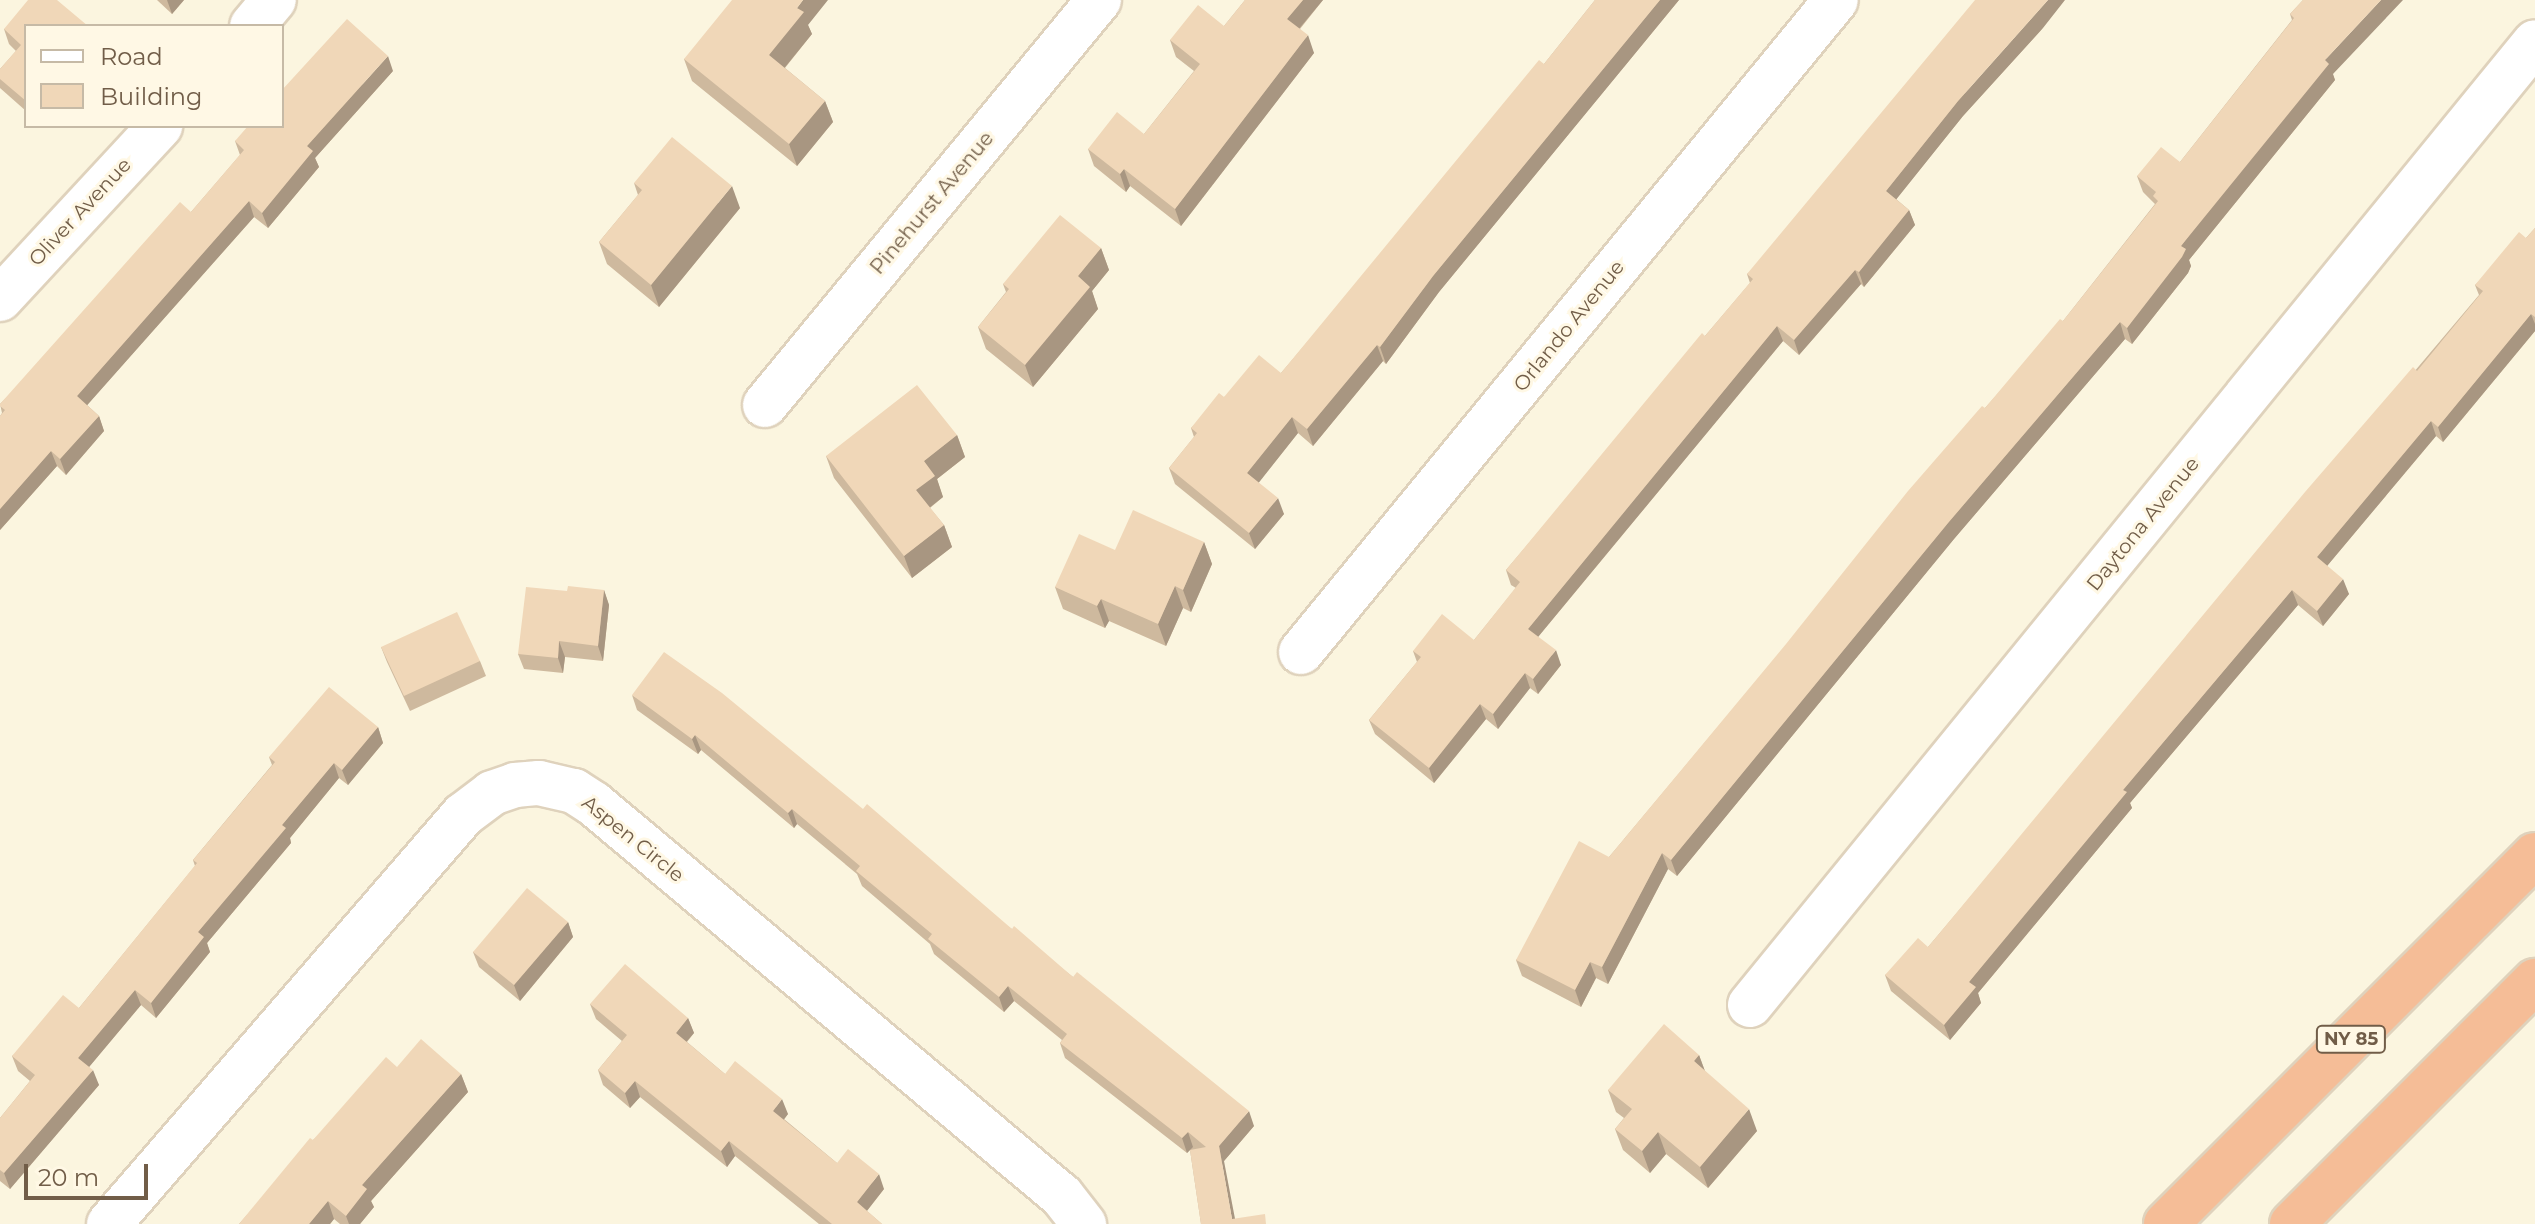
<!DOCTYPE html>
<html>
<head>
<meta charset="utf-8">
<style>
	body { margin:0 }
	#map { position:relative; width:2535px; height:1224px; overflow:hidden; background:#fbf5df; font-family:Montserrat,sans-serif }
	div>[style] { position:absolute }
	.roads { filter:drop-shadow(2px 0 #dfd2bc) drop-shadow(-2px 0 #dfd2bc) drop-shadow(0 2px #dfd2bc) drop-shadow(0 -2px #dfd2bc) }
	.street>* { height:44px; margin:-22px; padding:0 22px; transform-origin:22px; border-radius:22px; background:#fff }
	.highway>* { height:44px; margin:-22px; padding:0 22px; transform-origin:22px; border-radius:22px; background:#f5bd97 }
	.wall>* { inset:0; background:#ceb99e }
	.shaded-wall>* { inset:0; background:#a89681 }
	.building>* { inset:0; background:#f0d7b8 }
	span { translate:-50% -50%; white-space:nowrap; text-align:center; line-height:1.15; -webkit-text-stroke:6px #fff8e5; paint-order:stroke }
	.shield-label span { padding:2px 6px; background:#fff8e5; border:2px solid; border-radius:6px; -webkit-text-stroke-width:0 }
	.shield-label { font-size:18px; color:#715d48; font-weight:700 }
	.street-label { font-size:20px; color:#715d48 }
	.legend { position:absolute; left:24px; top:24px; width:260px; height:104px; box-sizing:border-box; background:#fff8e5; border:2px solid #c6baa6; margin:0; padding:10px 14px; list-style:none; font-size:24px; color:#715d48 }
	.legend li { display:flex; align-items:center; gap:16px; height:40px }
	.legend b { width:40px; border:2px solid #c6baa6 }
	.scale { position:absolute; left:24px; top:1164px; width:124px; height:36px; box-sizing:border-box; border:4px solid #715d48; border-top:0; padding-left:10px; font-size:24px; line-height:28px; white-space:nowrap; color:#715d48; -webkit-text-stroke:6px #fff8e5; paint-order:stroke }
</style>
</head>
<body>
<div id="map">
	<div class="roads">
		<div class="street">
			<i style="left:252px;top:26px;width:34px;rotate:-50deg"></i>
			<i style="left:0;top:299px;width:236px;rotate:-47.2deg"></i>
			<i style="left:765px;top:405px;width:525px;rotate:-50.49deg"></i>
			<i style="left:1301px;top:652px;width:843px;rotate:-50.63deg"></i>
			<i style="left:1750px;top:1005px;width:1242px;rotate:-50.81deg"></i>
			<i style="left:109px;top:1224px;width:541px;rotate:-49.12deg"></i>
			<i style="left:463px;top:815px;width:36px;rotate:-37deg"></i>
			<i style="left:492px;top:793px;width:24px;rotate:-19deg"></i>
			<i style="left:515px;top:785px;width:24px;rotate:-5deg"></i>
			<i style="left:539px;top:783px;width:36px;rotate:13deg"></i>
			<i style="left:574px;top:791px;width:24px;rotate:33deg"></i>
			<i style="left:594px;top:804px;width:610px;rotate:39.95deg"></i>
			<i style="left:1062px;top:1196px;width:36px;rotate:52deg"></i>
		</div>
		<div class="highway">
			<i style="left:2166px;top:1224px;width:522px;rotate:-45deg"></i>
			<i style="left:2292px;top:1224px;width:344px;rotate:-45deg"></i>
		</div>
	</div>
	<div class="wall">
		<i style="clip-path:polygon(157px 0,184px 0,172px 14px)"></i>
		<i style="clip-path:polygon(1245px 0,1323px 0,1300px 29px,1314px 53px,1181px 226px,1130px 186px,1126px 192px,1094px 166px,1088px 149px,1144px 134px,1194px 71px,1176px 57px,1170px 40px,1224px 26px)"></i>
		<i style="clip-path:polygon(1595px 0,1679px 0,1439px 292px,1386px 364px,1383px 361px,1313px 446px,1298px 433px,1258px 483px,1284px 514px,1255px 549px,1175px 484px,1169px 468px,1194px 437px,1191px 428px,1224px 397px,1281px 373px,1544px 64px)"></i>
		<i style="clip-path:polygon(2303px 0,2335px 80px,2189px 260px,2191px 266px,2188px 273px,2132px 344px,2125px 339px,1954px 539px,1677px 876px,1668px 869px,1608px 984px,1596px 978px,1581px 1007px,1522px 976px,1516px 960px,1609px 857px,1985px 408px,2063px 321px,2155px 204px,2143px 192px,2137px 176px,2180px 162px,2292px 20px,2290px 14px)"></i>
		<i style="clip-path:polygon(808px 25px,812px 34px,785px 68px,825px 101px,833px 122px,797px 166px,692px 81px,684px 59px)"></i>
		<i style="clip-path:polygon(26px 26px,26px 111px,0 88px,0 69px,16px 51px,9px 44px,4px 29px)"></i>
		<i style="clip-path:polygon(2043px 28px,1963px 116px,1896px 199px,1909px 210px,1915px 225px,1864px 287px,1861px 284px,1799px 355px,1783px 341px,1538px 637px,1561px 665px,1538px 694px,1530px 688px,1498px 729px,1486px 719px,1434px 783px,1375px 734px,1369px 720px,1417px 662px,1413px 651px,1474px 640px,1516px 588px,1511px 585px,1506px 570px,1750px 283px,1747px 274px)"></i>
		<i style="clip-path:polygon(393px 71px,315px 158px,319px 167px,268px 228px,254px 217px,87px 405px,99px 416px,104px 431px,66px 475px,57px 466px,0 530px,0 416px,2px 413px,0 404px,191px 212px,240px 155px,235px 141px)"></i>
		<i style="clip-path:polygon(634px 183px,740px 208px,659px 307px,607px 264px,599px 242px,638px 195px)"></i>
		<i style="clip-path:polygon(2535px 228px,2535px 331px,2443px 442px,2436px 436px,2327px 566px,2349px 594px,2323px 626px,2298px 605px,2130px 803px,2132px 808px,1978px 993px,1981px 1003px,1950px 1040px,1891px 991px,1885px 975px,1928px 947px,2479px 295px,2475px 285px,2526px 238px)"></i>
		<i style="clip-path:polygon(1101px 248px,1109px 270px,1092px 291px,1098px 309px,1033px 387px,986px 349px,978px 327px,1006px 292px,1003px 284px)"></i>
		<i style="clip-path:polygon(957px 435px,965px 457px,937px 479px,943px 497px,930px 508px,944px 525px,952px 547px,912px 578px,834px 478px,826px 456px)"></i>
		<i style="clip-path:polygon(1204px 542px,1212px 564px,1191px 612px,1183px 608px,1166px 646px,1109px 621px,1105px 628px,1063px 609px,1055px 587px,1115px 550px)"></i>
		<i style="clip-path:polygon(604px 590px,609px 605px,603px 661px,565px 657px,563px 673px,524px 669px,518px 654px,567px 591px)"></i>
		<i style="clip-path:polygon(381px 647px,480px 661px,486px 676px,410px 711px,387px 662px)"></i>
		<i style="clip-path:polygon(632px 695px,1012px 929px,1073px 977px,1254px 1126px,1224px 1161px,1201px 1224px,1190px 1150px,1187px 1153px,1065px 1058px,1060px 1043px,1062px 1040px,1014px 1001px,1004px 1012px,934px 954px,930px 944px,862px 886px,857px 874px,797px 824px,794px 828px,701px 750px,698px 754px,637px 710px)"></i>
		<i style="clip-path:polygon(378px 727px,383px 743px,348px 785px,339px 778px,290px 838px,291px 843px,207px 943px,210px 952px,156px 1018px,141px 1005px,89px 1067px,99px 1085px,10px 1189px,0 1181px,0 1118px,30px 1081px,18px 1071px,12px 1056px,79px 1008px,195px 866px,193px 860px,272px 765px,269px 757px)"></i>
		<i style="clip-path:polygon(568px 922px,573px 937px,520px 1001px,479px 967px,473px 952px)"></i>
		<i style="clip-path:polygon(590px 1004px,688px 1018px,694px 1033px,687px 1042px,725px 1074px,788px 1114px,784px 1119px,837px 1163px,884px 1189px,867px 1211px,882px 1224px,819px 1224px,735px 1156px,727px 1167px,640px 1097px,630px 1108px,603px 1085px,598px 1070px,622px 1041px,596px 1019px)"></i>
		<i style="clip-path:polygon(1699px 1055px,1705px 1071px,1757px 1131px,1708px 1188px,1666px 1154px,1650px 1173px,1623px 1150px,1615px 1129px,1624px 1118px,1616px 1112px,1608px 1090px)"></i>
		<i style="clip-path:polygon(397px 1067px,461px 1074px,468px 1092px,371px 1201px,374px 1207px,360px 1224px,340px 1224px,334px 1219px,330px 1224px,239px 1224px,313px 1140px)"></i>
	</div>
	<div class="shaded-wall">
		<i style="clip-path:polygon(167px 0,184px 0,172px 14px)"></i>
		<i style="clip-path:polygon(803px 0,828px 0,808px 25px,812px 34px,777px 77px,769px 55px,797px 8px)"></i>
		<i style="clip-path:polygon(1303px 0,1323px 0,1293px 36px,1287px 19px)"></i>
		<i style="clip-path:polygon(1660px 0,1679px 0,1439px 292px,1386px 364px,1380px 347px,1433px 276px)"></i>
		<i style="clip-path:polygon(2048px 0,2065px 0,2043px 28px,1963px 116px,1891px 206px,1886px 191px,1958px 101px)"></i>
		<i style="clip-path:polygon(2381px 0,2403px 0,2333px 74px,2335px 80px,2189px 260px,2191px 266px,2188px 273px,2132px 344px,2127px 328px,2181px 246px,2325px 60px)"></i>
		<i style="clip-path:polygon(1308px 35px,1314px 53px,1181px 226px,1175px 209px)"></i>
		<i style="clip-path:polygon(388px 56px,393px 71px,315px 158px,319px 167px,268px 228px,262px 213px,307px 146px)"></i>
		<i style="clip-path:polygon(825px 101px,833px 122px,797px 166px,789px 144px)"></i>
		<i style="clip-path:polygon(1124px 169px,1130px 186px,1126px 192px,1120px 174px)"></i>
		<i style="clip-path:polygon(732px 186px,740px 208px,659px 307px,651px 285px)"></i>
		<i style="clip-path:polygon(249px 201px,254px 217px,82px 411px,77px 396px)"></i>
		<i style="clip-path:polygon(1909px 210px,1915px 225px,1864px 287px,1859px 272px)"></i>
		<i style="clip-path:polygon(1101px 248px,1109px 270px,1092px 291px,1098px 309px,1033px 387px,1025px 365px,1078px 276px)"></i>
		<i style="clip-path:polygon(1855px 270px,1861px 284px,1799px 355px,1794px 340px)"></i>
		<i style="clip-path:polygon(2531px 314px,2535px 324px,2535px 331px,2443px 442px,2438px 427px)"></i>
		<i style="clip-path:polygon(2120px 322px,2125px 339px,1954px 539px,1677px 876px,1671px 860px,1948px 523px)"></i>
		<i style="clip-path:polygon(1777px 326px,1783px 341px,1533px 643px,1528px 629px)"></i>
		<i style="clip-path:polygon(1377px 345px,1383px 361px,1313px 446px,1307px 429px)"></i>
		<i style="clip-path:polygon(99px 416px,104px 431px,66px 475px,60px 459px)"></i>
		<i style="clip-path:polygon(1292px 417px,1298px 433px,1253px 490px,1247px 473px)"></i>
		<i style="clip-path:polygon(2431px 421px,2436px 436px,2322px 572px,2317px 557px)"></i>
		<i style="clip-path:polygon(957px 435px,965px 457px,937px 479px,943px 497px,924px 512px,916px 490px,924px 461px)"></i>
		<i style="clip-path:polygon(51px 451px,57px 466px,0 530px,0 509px)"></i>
		<i style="clip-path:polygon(1278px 498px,1284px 514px,1255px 549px,1249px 533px)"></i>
		<i style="clip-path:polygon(944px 525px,952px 547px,912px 578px,904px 556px)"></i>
		<i style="clip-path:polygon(1204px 542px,1212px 564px,1191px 612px,1183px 590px)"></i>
		<i style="clip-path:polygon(2343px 579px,2349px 594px,2323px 626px,2317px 611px)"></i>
		<i style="clip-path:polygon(1175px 586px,1183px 608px,1166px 646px,1158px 624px)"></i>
		<i style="clip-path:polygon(604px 590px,609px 605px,603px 661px,598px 646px)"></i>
		<i style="clip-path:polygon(2292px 590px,2298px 605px,2130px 803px,2132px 808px,1978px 993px,1981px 1003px,1950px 1040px,1944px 1025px,1969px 982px,2123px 790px)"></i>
		<i style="clip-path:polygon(1101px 599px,1109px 621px,1105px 628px,1097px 606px)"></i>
		<i style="clip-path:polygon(559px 641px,565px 657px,563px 673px,558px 658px)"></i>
		<i style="clip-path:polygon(1556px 650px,1561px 665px,1538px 694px,1533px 679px)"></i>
		<i style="clip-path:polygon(1525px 673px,1530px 688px,1498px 729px,1493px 714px)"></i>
		<i style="clip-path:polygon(1480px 704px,1486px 719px,1434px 783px,1429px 768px)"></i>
		<i style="clip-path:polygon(378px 727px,383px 743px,348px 785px,342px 770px)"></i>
		<i style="clip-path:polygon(695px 735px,701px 750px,698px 754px,692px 739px)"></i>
		<i style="clip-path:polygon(334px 763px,339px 778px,290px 838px,291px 843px,207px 943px,210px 952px,156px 1018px,151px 1003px,198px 932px,282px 825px)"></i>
		<i style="clip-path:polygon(792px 809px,797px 824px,794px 828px,788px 813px)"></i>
		<i style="clip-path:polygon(1662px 853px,1668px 869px,1608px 984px,1602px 967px)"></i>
		<i style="clip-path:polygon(568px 922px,573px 937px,520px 1001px,514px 985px)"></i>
		<i style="clip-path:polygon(1590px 962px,1596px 978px,1581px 1007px,1575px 990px)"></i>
		<i style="clip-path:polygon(1008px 986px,1014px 1001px,1004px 1012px,999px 997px)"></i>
		<i style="clip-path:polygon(135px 990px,141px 1005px,84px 1073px,78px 1058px)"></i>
		<i style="clip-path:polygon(688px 1018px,694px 1033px,681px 1048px,676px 1033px)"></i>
		<i style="clip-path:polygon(1699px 1055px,1707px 1077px,1694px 1061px)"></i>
		<i style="clip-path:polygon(93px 1070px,99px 1085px,10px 1189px,4px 1173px)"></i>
		<i style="clip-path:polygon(461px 1074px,468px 1092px,371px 1201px,374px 1207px,360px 1224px,349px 1224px,346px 1216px,362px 1185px)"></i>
		<i style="clip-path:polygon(635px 1081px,640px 1097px,630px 1108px,625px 1093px)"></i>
		<i style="clip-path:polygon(782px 1099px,788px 1114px,779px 1126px,773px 1111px)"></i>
		<i style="clip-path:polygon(1749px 1109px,1757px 1131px,1708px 1188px,1700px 1167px)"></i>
		<i style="clip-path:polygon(1249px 1111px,1254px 1126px,1224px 1161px,1236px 1224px,1232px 1219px,1219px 1146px)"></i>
		<i style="clip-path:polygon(1188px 1132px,1193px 1147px,1187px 1153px,1182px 1138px)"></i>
		<i style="clip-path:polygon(1658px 1132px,1666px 1154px,1650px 1173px,1642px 1151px)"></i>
		<i style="clip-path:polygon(729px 1141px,735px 1156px,727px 1167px,721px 1151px)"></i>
		<i style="clip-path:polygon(879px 1174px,884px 1189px,862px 1217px,857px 1202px)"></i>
		<i style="clip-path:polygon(328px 1201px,334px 1219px,330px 1224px,309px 1224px)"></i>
	</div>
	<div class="building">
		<i style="clip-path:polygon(28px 0,57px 0,88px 26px,26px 26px,26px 101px,0 79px,0 69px,21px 45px,4px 29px)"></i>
		<i style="clip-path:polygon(732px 0,803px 0,797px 8px,804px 12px,769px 55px,825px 101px,789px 144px,684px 59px)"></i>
		<i style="clip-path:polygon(1245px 0,1303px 0,1287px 19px,1308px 35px,1175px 209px,1124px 169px,1120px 174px,1088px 149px,1117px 112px,1144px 134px,1200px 64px,1170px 40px,1198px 5px,1224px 26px)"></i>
		<i style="clip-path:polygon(1595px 0,1660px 0,1433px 276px,1380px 347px,1377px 345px,1307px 429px,1292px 417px,1247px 473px,1278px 498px,1249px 533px,1169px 468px,1197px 433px,1191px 428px,1219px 393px,1224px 397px,1259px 355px,1281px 373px,1539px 60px,1544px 64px)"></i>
		<i style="clip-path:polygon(1975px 0,2048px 0,1958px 101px,1886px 191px,1909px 210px,1859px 272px,1855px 270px,1794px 340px,1777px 326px,1528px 629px,1556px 650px,1533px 679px,1525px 673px,1493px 714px,1480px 704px,1429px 768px,1369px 720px,1421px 657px,1413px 651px,1442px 614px,1474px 640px,1520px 582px,1506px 570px,1702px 333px,1705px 336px,1753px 279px,1747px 274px)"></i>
		<i style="clip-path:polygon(2303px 0,2381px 0,2325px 60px,2329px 64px,2181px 246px,2186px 249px,2182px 257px,2127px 328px,2120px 322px,1948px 523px,1671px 860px,1662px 853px,1602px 967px,1590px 962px,1575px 990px,1516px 960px,1579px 841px,1609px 857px,1786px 644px,1908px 491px,1982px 406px,1985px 408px,2060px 319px,2063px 321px,2158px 201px,2153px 196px,2156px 192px,2137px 176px,2161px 147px,2180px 162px,2294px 18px,2290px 14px)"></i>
		<i style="clip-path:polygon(347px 19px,388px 56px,307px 146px,313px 151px,262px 213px,249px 201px,77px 396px,99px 416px,60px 459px,51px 451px,0 509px,0 416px,5px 410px,0 406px,0 404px,180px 202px,191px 212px,244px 150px,235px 141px,248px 126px,282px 126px,282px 90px)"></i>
		<i style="clip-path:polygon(672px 137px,732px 186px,651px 285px,599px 242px,642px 190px,634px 183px)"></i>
		<i style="clip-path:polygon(1060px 215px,1101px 248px,1078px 276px,1090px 287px,1025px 365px,978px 327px,1009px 289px,1003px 284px)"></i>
		<i style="clip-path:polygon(2535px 228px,2535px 317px,2531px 314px,2438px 427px,2431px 421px,2317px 557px,2343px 579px,2317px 611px,2292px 590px,2123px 790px,2127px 792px,1969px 982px,1976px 987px,1944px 1025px,1885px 975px,1918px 938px,1928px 947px,2305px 492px,2413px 367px,2417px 371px,2483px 291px,2475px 285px,2519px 232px,2526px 238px)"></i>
		<i style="clip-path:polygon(917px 385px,957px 435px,924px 461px,935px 476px,916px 490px,944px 525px,904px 556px,826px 456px)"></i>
		<i style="clip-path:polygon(1133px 510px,1204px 542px,1183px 590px,1175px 586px,1158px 624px,1101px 599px,1097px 606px,1055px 587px,1079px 534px,1115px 550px)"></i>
		<i style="clip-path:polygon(568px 586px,604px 590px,598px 646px,559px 641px,558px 658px,518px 654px,526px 587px,567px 591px)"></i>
		<i style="clip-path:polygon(457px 612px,480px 661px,404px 696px,381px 647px)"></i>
		<i style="clip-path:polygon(664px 652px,722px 693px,863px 809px,867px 804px,1012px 929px,1014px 926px,1073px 977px,1077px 972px,1249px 1111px,1219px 1146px,1232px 1219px,1265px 1214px,1266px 1224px,1201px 1224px,1190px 1150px,1206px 1147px,1188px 1132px,1182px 1138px,1060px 1043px,1067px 1034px,1008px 986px,999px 997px,928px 939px,932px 934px,856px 871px,860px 866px,792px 809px,788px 813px,695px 735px,692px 739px,632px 695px)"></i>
		<i style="clip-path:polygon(329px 687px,378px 727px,342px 770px,334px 763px,282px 825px,286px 828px,198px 932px,204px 937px,151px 1003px,135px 990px,78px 1058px,93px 1070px,4px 1173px,0 1170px,0 1118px,35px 1075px,12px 1056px,63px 995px,79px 1008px,197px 863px,193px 860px,275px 762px,269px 757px)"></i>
		<i style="clip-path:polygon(527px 888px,568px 922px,514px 985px,473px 952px)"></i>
		<i style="clip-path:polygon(625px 964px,688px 1018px,676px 1033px,725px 1074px,735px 1061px,782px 1099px,773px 1111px,837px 1163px,848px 1149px,879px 1174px,857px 1202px,882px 1224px,832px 1224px,729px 1141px,721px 1151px,635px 1081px,625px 1093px,598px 1070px,627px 1035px,590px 1004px)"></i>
		<i style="clip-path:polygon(1664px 1024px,1699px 1055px,1694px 1061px,1749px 1109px,1700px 1167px,1658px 1132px,1642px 1151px,1615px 1129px,1632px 1109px,1608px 1090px)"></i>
		<i style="clip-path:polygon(421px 1039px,461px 1074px,362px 1185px,367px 1189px,346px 1216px,328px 1201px,309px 1224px,239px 1224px,310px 1138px,313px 1140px,386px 1057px,397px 1067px)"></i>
	</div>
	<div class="shield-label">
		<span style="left:2351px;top:1039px">NY 85</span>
	</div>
	<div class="street-label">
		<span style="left:932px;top:203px;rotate:-50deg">Pinehurst Avenue</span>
		<span style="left:80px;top:212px;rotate:-47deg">Oliver Avenue</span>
		<span style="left:1569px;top:326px;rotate:-51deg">Orlando Avenue</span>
		<span style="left:2143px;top:524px;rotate:-51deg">Daytona Avenue</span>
		<span style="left:633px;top:839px;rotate:39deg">Aspen Circle</span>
	</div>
	<ul class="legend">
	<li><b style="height:10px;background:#fff"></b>Road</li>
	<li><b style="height:22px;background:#f0d7b8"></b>Building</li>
	</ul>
	<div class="scale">20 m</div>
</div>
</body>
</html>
